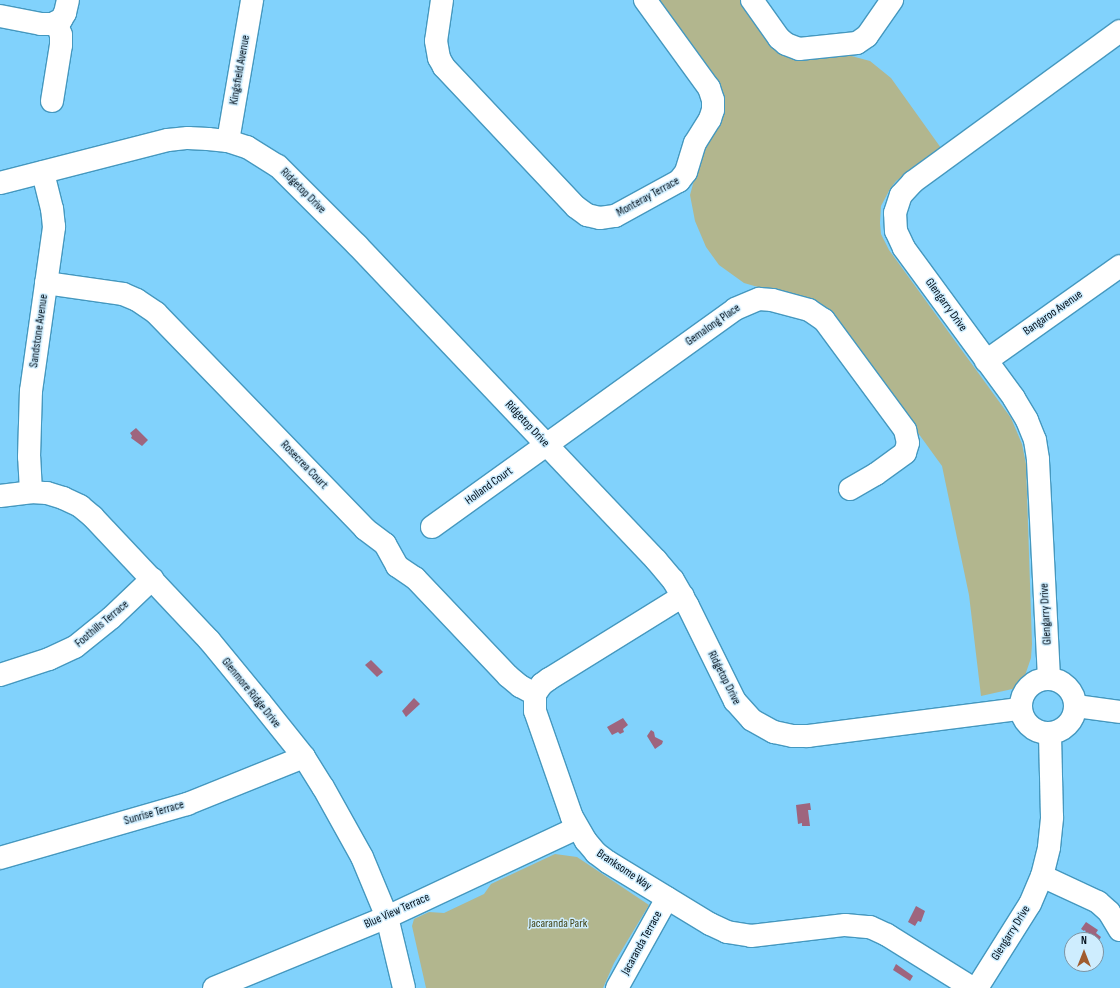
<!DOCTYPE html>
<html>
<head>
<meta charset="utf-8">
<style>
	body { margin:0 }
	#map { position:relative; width:1120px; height:988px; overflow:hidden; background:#81d2fc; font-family:"Sofia Sans Condensed",sans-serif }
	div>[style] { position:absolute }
	.green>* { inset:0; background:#b2b68e }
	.water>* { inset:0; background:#9e657e }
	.roads { filter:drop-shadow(1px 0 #4598bf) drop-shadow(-1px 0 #4598bf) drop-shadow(0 1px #4598bf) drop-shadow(0 -1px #4598bf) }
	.minor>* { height:22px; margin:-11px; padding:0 11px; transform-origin:11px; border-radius:11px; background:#fff }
	.minor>.ring { margin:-11px; padding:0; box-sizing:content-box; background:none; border:22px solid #fff; border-radius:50% }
	span { translate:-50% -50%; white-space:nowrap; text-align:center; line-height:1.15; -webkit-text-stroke:3px #ceedfe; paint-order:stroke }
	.street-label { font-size:12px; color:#000e1a }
	.park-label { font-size:12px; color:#424416 }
	.north { position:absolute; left:1064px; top:932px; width:40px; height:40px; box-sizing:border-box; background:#ceedfe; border:1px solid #7c94a3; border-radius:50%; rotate:0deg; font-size:11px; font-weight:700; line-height:16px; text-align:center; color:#000e1a }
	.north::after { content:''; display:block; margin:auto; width:14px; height:18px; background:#a05c2e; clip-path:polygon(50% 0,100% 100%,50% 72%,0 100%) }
</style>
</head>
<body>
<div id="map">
	<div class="green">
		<i style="clip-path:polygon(655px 0,740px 0,775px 48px,786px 56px,799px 59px,844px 54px,870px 61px,891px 78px,941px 148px,896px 181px,890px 189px,881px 206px,880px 223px,881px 234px,889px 250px,1011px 418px,1022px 444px,1026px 464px,1032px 644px,1031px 658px,1021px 687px,981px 696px,969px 595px,942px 466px,834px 317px,808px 301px,744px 283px,719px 265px,706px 247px,695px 221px,690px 195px,701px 154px,720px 121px)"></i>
		<i style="clip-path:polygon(555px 854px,577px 857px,649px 905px,614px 963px,603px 988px,426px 988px,412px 926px,414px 919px,429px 912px,444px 913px,484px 894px,491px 884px)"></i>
	</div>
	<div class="water">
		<i style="clip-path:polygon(136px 428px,148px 440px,142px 446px,131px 438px,132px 436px,130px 433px)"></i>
		<i style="clip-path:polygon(371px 660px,383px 672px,377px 677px,365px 665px)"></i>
		<i style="clip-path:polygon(414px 698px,420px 704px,406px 717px,402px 711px)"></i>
		<i style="clip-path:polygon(623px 718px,628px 725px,623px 729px,624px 732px,620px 734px,618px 732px,612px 735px,607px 727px)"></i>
		<i style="clip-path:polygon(651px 730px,654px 732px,655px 737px,663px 741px,662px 744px,655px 749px,647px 736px)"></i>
		<i style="clip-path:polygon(810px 803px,811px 810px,808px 810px,810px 826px,802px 826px,802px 823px,798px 824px,796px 805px)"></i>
		<i style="clip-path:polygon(916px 906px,925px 911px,921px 922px,918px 921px,915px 926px,908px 922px)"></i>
		<i style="clip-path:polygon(1086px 922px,1098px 930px,1096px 933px,1101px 937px,1098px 942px,1094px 940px,1095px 938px,1086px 933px,1085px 930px,1084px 931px,1081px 929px)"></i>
		<i style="clip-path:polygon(896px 964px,913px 976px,910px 981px,893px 970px)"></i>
	</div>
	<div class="roads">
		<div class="minor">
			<i style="left:442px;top:0;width:41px;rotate:98.3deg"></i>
			<i style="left:436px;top:41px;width:17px;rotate:80deg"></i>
			<i style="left:439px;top:58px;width:10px;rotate:61deg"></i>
			<i style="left:444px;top:67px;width:192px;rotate:46.7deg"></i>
			<i style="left:576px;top:207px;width:14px;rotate:36deg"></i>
			<i style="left:587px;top:215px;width:13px;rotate:13deg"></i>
			<i style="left:600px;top:218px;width:15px;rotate:-8deg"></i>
			<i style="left:615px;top:216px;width:73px;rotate:-28.7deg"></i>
			<i style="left:679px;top:181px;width:11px;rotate:-52deg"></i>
			<i style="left:686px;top:172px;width:30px;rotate:-73deg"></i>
			<i style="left:695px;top:143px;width:28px;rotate:-58deg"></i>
			<i style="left:710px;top:119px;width:9px;rotate:-72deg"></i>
			<i style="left:713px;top:110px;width:10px;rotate:-90deg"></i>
			<i style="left:713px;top:100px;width:13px;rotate:-108deg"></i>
			<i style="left:709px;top:88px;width:109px;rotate:-126deg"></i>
			<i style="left:752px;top:0;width:47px;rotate:54.6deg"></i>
			<i style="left:779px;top:38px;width:9px;rotate:41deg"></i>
			<i style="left:786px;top:44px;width:14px;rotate:21deg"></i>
			<i style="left:799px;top:49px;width:58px;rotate:-5.9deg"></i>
			<i style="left:857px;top:43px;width:12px;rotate:-35deg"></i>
			<i style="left:867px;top:36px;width:44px;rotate:-55.2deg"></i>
			<i style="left:0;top:16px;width:42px;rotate:11deg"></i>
			<i style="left:41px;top:24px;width:11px"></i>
			<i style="left:52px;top:24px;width:10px;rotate:-24deg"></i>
			<i style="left:61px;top:20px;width:8px;rotate:-60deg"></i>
			<i style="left:65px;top:13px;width:13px;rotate:-77deg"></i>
			<i style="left:52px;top:101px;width:57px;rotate:-80.9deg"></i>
			<i style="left:61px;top:45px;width:10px;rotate:-90deg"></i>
			<i style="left:61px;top:35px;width:14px;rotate:-111deg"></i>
			<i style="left:228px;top:141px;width:143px;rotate:-80.3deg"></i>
			<i style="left:0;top:183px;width:173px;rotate:-14.4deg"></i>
			<i style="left:168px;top:140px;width:20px;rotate:-6deg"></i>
			<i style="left:188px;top:138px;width:20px;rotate:3deg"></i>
			<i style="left:208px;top:139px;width:20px;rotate:6deg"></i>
			<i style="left:228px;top:141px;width:20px;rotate:18deg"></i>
			<i style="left:247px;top:147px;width:36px;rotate:32deg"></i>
			<i style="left:278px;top:166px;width:112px;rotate:45deg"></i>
			<i style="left:357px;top:245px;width:434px;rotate:46.5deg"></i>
			<i style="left:656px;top:560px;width:26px;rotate:50deg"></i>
			<i style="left:673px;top:580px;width:30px;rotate:60deg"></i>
			<i style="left:688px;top:606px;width:106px;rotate:63.7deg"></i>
			<i style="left:735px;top:701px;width:25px;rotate:48deg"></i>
			<i style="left:752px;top:720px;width:25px;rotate:29deg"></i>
			<i style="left:774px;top:732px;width:19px;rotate:12deg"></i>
			<i style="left:793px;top:736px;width:15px"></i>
			<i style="left:808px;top:736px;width:214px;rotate:-7.3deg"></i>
			<i style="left:46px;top:283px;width:78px;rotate:8.1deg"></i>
			<i style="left:123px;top:294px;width:15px;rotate:23deg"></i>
			<i style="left:137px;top:300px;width:23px;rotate:34deg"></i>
			<i style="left:156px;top:313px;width:301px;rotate:45.9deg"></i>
			<i style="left:365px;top:529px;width:25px;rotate:37deg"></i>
			<i style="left:385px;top:544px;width:25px;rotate:61deg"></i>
			<i style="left:397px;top:566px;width:22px;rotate:34deg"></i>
			<i style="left:415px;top:578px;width:135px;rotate:46.5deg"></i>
			<i style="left:508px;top:676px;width:16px;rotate:40deg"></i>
			<i style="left:520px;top:686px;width:17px;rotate:28deg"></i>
			<i style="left:986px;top:361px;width:164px;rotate:-35.3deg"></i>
			<i style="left:31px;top:492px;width:35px;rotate:-93deg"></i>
			<i style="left:29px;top:457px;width:66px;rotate:-88.3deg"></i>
			<i style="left:31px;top:391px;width:166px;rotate:-82deg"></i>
			<i style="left:54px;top:227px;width:18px;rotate:-96deg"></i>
			<i style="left:52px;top:209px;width:38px;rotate:-104deg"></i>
			<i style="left:0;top:496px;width:31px;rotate:-7deg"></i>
			<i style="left:31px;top:492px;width:16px;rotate:4deg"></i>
			<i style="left:47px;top:493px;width:17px;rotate:17deg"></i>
			<i style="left:63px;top:498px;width:19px;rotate:25deg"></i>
			<i style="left:80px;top:506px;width:17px;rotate:40deg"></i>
			<i style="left:93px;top:517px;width:169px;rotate:46.7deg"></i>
			<i style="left:209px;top:640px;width:80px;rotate:50.6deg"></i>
			<i style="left:260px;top:702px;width:70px;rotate:51.3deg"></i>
			<i style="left:304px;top:757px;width:36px;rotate:58deg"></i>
			<i style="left:323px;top:787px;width:80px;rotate:60.9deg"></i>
			<i style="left:362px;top:857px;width:65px;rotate:67.4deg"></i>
			<i style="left:387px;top:917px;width:73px;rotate:76.5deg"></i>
			<i style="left:432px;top:527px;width:373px;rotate:-35.7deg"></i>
			<i style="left:735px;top:309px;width:26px;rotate:-23deg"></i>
			<i style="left:759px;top:299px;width:13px;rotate:4deg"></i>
			<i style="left:772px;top:300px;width:38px;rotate:15deg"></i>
			<i style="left:809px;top:310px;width:18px;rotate:34deg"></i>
			<i style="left:824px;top:320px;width:137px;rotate:53.6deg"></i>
			<i style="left:905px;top:430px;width:13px;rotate:77deg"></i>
			<i style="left:908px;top:443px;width:10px;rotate:107deg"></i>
			<i style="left:905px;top:453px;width:36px;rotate:144deg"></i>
			<i style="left:876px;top:474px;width:30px;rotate:150deg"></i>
			<i style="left:683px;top:596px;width:158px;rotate:148.2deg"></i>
			<i style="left:549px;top:679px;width:9px;rotate:144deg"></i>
			<i style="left:542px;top:684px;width:12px;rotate:125deg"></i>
			<i style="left:535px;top:694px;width:17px;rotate:90deg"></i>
			<i style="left:535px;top:711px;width:112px;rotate:70.8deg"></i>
			<i style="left:572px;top:817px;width:28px;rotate:60deg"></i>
			<i style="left:586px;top:841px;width:16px;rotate:50deg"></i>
			<i style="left:596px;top:853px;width:15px;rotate:37deg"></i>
			<i style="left:608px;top:862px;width:119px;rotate:31.3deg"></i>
			<i style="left:710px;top:924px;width:19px;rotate:25deg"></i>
			<i style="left:727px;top:932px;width:24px;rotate:9deg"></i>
			<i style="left:751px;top:936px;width:95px;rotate:-6.7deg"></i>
			<i style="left:845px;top:925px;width:25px;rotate:5deg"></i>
			<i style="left:870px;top:927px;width:19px;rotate:25deg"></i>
			<i style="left:887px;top:935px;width:100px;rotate:31.9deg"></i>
			<i style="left:0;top:675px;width:52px;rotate:-18.1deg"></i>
			<i style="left:49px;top:659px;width:29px;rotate:-25deg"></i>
			<i style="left:75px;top:647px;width:46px;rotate:-38.9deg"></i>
			<i style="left:111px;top:618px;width:57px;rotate:-43.6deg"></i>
			<i style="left:1049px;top:678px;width:219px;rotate:-92.9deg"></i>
			<i style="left:1038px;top:459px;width:19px;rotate:-99deg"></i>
			<i style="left:1035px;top:440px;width:22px;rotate:-112deg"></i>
			<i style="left:1027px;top:420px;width:26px;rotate:-121deg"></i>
			<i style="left:1014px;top:398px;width:186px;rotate:-126.3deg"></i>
			<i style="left:904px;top:248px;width:19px;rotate:-115deg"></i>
			<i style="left:896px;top:231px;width:18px;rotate:-93deg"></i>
			<i style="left:895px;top:213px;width:19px;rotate:-72deg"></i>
			<i style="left:901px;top:195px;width:18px;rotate:-47deg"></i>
			<i style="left:913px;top:182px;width:256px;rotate:-36.1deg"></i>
			<i class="ring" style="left:1021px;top:679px;width:32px;height:32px"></i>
			<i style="left:1076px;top:706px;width:44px;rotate:7.8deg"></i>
			<i style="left:0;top:858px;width:195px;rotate:-16.1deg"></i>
			<i style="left:187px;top:804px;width:126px;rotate:-21.9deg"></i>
			<i style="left:1042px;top:876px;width:62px;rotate:24.9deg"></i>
			<i style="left:1098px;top:902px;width:15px;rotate:42deg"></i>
			<i style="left:1109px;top:912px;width:21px;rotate:59deg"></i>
			<i style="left:214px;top:988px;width:187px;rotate:-22.3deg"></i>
			<i style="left:387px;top:917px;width:210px;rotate:-25.1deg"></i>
			<i style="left:617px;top:988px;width:103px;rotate:-60.9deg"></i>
			<i style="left:977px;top:988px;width:99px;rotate:-57.8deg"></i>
			<i style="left:1030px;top:904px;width:30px;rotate:-67deg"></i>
			<i style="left:1042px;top:876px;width:30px;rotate:-76deg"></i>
			<i style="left:1049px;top:847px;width:30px;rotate:-84deg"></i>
			<i style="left:1052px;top:817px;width:84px;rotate:-91.4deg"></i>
		</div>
	</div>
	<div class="street-label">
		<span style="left:240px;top:70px;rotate:-80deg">Kingsfield Avenue</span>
		<span style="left:303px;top:191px;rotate:45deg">Ridgetop Drive</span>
		<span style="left:648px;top:197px;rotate:-29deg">Monteray Terrace</span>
		<span style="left:946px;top:305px;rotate:54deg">Glengarry Drive</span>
		<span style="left:1053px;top:313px;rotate:-35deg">Bangaroo Avenue</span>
		<span style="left:713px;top:325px;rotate:-35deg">Gemalong Place</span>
		<span style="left:39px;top:331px;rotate:-82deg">Sandstone Avenue</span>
		<span style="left:527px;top:424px;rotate:47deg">Ridgetop Drive</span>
		<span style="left:304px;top:465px;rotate:46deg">Rosecrea Court</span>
		<span style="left:489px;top:486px;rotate:-36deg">Holland Court</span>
		<span style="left:1046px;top:614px;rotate:-93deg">Glengarry Drive</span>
		<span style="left:102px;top:624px;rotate:-40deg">Foothills Terrace</span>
		<span style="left:724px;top:678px;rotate:63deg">Ridgetop Drive</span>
		<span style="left:251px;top:693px;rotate:51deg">Glenmore Ridge Drive</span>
		<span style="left:154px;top:813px;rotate:-16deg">Sunrise Terrace</span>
		<span style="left:624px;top:870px;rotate:34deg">Branksome Way</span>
		<span style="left:397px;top:911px;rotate:-24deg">Blue View Terrace</span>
		<span style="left:1011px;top:933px;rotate:-58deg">Glengarry Drive</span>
		<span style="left:642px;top:943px;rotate:-61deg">Jacaranda Terrace</span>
	</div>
	<div class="park-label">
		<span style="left:558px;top:924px">Jacaranda Park</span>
	</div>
	<div class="north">N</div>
</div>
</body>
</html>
